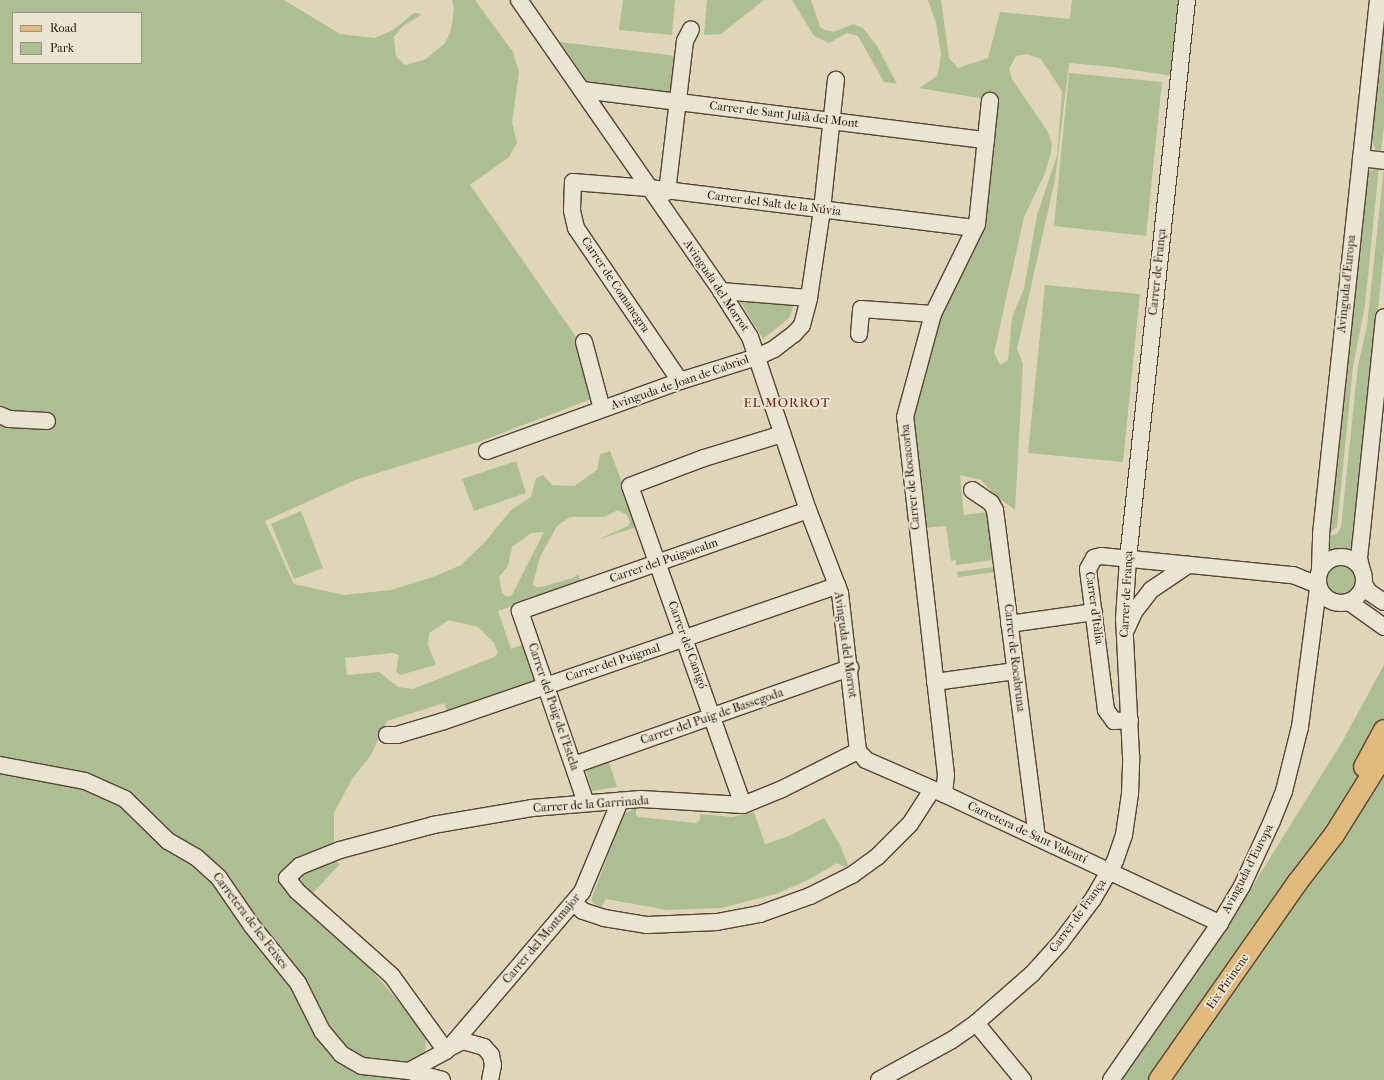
<!DOCTYPE html>
<html>
<head>
<meta charset="utf-8">
<style>
	body { margin:0 }
	#map { position:relative; width:1384px; height:1080px; overflow:hidden; background:#dfd5b9; font-family:"IM FELL French Canon",serif }
	div>[style] { position:absolute }
	.green>* { inset:0; background:#adbe93 }
	.round { border-radius:50% }
	.roads { filter:drop-shadow(1px 0 #574433) drop-shadow(-1px 0 #574433) drop-shadow(0 1px #574433) drop-shadow(0 -1px #574433) }
	.minor>* { height:16px; margin:-8px; padding:0 8px; transform-origin:8px; border-radius:8px; background:#eae4d2 }
	.minor>.ring { margin:-8px; padding:0; box-sizing:content-box; background:none; border:16px solid #eae4d2; border-radius:50% }
	.major>* { height:20px; margin:-10px; padding:0 10px; transform-origin:10px; border-radius:10px; background:#e0ba7c }
	span { translate:-50% -50%; white-space:nowrap; text-align:center; line-height:1.15; -webkit-text-stroke:4px #eae4d2; paint-order:stroke }
	.street-label { font-size:12px; color:#2a1406 }
	.neighbourhood-label { font-size:13px; color:#7a1f14; letter-spacing:1px }
	.legend { position:absolute; left:12px; top:12px; width:130px; height:52px; box-sizing:border-box; background:#eae4d2; border:1px solid #9d9180; margin:0; padding:5px 7px; list-style:none; font-size:12px; color:#2a1406 }
	.legend li { display:flex; align-items:center; gap:8px; height:20px }
	.legend b { width:20px; border:1px solid #9d9180 }
</style>
</head>
<body>
<div id="map">
	<div class="green">
		<i style="clip-path:polygon(evenodd,0 0,284px 0,340px 34px,375px 38px,393px 30px,414px 13px,418px 13px,421px 15px,403px 26px,394px 37px,396px 56px,405px 65px,426px 59px,445px 43px,451px 30px,454px 10px,452px 0,475px 0,513px 52px,519px 72px,512px 123px,517px 143px,509px 157px,470px 185px,579px 341px,597px 397px,484px 440px,355px 480px,265px 521px,294px 584px,344px 595px,391px 590px,433px 577px,461px 565px,484px 543px,511px 510px,531px 497px,536px 478px,543px 475px,552px 485px,574px 486px,597px 470px,600px 454px,610px 451px,639px 526px,597px 540px,628px 526px,630px 522px,627px 515px,618px 510px,604px 517px,570px 517px,557px 526px,540px 557px,533px 584px,536px 587px,541px 587px,573px 578px,578px 574px,581px 581px,498px 611px,511px 649px,522px 645px,536px 682px,448px 713px,444px 703px,387px 721px,371px 755px,352px 779px,334px 813px,334px 841px,328px 852px,330px 859px,340px 864px,301px 906px,364px 962px,416px 1021px,426px 1038px,424px 1064px,431px 1080px,0 1080px,0 0,13px 13px,141px 13px,141px 63px,13px 63px,13px 13px,0 0,544px 532px,512px 595px,507px 597px,502px 593px,499px 577px,508px 566px,512px 547px,531px 533px,544px 532px,0 0,449px 620px,478px 627px,494px 643px,498px 653px,494px 657px,413px 689px,398px 687px,379px 672px,347px 675px,345px 658px,392px 653px,399px 655px,396px 671px,400px 675px,436px 665px,428px 645px,429px 633px,449px 620px)"></i>
		<i style="clip-path:polygon(623px 0,675px 0,672px 35px,619px 30px)"></i>
		<i style="clip-path:polygon(707px 0,764px 0,721px 34px,704px 35px)"></i>
		<i style="clip-path:polygon(792px 0,811px 0,820px 27px,825px 30px,834px 32px,853px 24px,863px 28px,877px 46px,897px 84px,884px 82px,858px 36px,847px 33px,829px 43px,814px 36px)"></i>
		<i style="clip-path:polygon(evenodd,928px 0,941px 0,949px 58px,958px 68px,988px 58px,1000px 12px,1070px 19px,1072px 0,1181px 0,1173px 76px,1113px 67px,1069px 63px,1055px 180px,1017px 349px,1023px 364px,1015px 510px,1002px 500px,1002px 502px,981px 480px,960px 475px,964px 515px,987px 512px,993px 560px,956px 565px,956px 560px,951px 561px,946px 526px,924px 528px,912px 418px,938px 320px,955px 283px,997px 101px,919px 88px,937px 76px,939px 68px,941px 54px,936px 23px,928px 0,1026px 54px,1041px 59px,1062px 91px,1057px 156px,1037px 215px,1024px 289px,1012px 317px,1008px 360px,1000px 365px,994px 353px,1024px 217px,1045px 173px,1051px 153px,1052px 144px,1048px 132px,1012px 79px,1009px 69px,1016px 56px,1026px 54px)"></i>
		<i style="clip-path:polygon(1384px 11px,1384px 126px,1381px 152px,1375px 149px,1371px 139px)"></i>
		<i style="clip-path:polygon(560px 42px,677px 56px,672px 93px,588px 82px)"></i>
		<i style="clip-path:polygon(1069px 73px,1162px 82px,1146px 236px,1054px 226px)"></i>
		<i style="clip-path:polygon(1379px 167px,1365px 305px,1353px 367px,1337px 527px,1330px 532px,1365px 181px,1369px 171px)"></i>
		<i style="clip-path:polygon(1384px 167px,1384px 251px,1353px 552px,1338px 550px,1327px 554px,1329px 536px,1337px 534px,1341px 527px,1358px 365px,1367px 326px)"></i>
		<i style="clip-path:polygon(1045px 285px,1140px 294px,1123px 462px,1028px 453px)"></i>
		<i style="clip-path:polygon(743px 297px,795px 303px,789px 318px,763px 339px,740px 301px)"></i>
		<i style="clip-path:polygon(516px 461px,526px 493px,474px 511px,462px 479px)"></i>
		<i style="clip-path:polygon(301px 511px,323px 568px,294px 579px,271px 524px)"></i>
		<i class="round" style="left:1325px;top:564px;width:32px;height:32px"></i>
		<i style="clip-path:polygon(994px 567px,995px 572px,958px 577px,957px 572px)"></i>
		<i style="clip-path:polygon(1384px 665px,1384px 1080px,1119px 1080px,1234px 916px,1342px 742px)"></i>
		<i style="clip-path:polygon(609px 762px,617px 787px,592px 791px,586px 770px)"></i>
		<i style="clip-path:polygon(636px 807px,636px 815px,639px 817px,696px 823px,700px 820px,700px 814px,732px 817px,754px 812px,765px 844px,789px 836px,824px 818px,840px 845px,848px 865px,845px 867px,837px 863px,808px 880px,776px 894px,721px 908px,667px 910px,606px 899px,601px 907px,594px 904px,591px 900px,623px 815px)"></i>
	</div>
	<div class="roads">
		<div class="minor">
			<i style="left:519px;top:0;width:354px;rotate:55.2deg"></i>
			<i style="left:721px;top:291px;width:54px;rotate:57.8deg"></i>
			<i style="left:750px;top:337px;width:182px;rotate:71.5deg"></i>
			<i style="left:808px;top:510px;width:89px;rotate:68.9deg"></i>
			<i style="left:840px;top:593px;width:159px;rotate:83.5deg"></i>
			<i style="left:582px;top:90px;width:407px;rotate:7.1deg"></i>
			<i style="left:1361px;top:158px;width:23px;rotate:7deg"></i>
			<i style="left:667px;top:192px;width:152px;rotate:-83.2deg"></i>
			<i style="left:685px;top:41px;width:13px;rotate:-63deg"></i>
			<i style="left:721px;top:291px;width:88px;rotate:4.5deg"></i>
			<i style="left:859px;top:334px;width:25px;rotate:-85deg"></i>
			<i style="left:861px;top:309px;width:72px;rotate:4deg"></i>
			<i style="left:584px;top:342px;width:69px;rotate:75deg"></i>
			<i style="left:680px;top:381px;width:185px;rotate:-124.2deg"></i>
			<i style="left:576px;top:228px;width:18px;rotate:-103deg"></i>
			<i style="left:572px;top:210px;width:28px;rotate:-88deg"></i>
			<i style="left:573px;top:182px;width:76px;rotate:4.5deg"></i>
			<i style="left:649px;top:188px;width:328px;rotate:7deg"></i>
			<i style="left:0;top:415px;width:10px;rotate:24deg"></i>
			<i style="left:9px;top:419px;width:38px;rotate:3deg"></i>
			<i style="left:487px;top:451px;width:205px;rotate:-19.9deg"></i>
			<i style="left:680px;top:381px;width:81px;rotate:-17.3deg"></i>
			<i style="left:757px;top:357px;width:19px;rotate:-25deg"></i>
			<i style="left:774px;top:349px;width:25px;rotate:-37deg"></i>
			<i style="left:794px;top:334px;width:12px;rotate:-48deg"></i>
			<i style="left:802px;top:325px;width:28px;rotate:-75deg"></i>
			<i style="left:809px;top:298px;width:89px;rotate:-81.6deg"></i>
			<i style="left:822px;top:210px;width:131px;rotate:-83.9deg"></i>
			<i style="left:972px;top:490px;width:23px;rotate:34deg"></i>
			<i style="left:991px;top:503px;width:8px;rotate:60deg"></i>
			<i style="left:995px;top:510px;width:330px;rotate:82.7deg"></i>
			<i class="ring" style="left:1318px;top:557px;width:30px;height:30px"></i>
			<i style="left:1320px;top:568px;width:34px;rotate:-88deg"></i>
			<i style="left:1321px;top:534px;width:537px;rotate:-83.91deg"></i>
			<i style="left:1362px;top:571px;width:13px;rotate:-103deg"></i>
			<i style="left:1359px;top:558px;width:18px;rotate:-84deg"></i>
			<i style="left:1361px;top:540px;width:224px;rotate:-84.1deg"></i>
			<i style="left:1364px;top:584px;width:9px;rotate:58deg"></i>
			<i style="left:1369px;top:592px;width:18px;rotate:34deg"></i>
			<i style="left:1349px;top:602px;width:43px;rotate:35.5deg"></i>
			<i style="left:1009px;top:624px;width:86px;rotate:-8deg"></i>
			<i style="left:1127px;top:628px;width:17px;rotate:-66deg"></i>
			<i style="left:1134px;top:612px;width:28px;rotate:-52deg"></i>
			<i style="left:1151px;top:590px;width:45px;rotate:-34deg"></i>
			<i style="left:935px;top:682px;width:81px;rotate:-7.8deg"></i>
			<i style="left:1130px;top:720px;width:16px;rotate:176deg"></i>
			<i style="left:1114px;top:721px;width:14px;rotate:-126deg"></i>
			<i style="left:1106px;top:710px;width:142px;rotate:-97.3deg"></i>
			<i style="left:1088px;top:569px;width:13px;rotate:-61deg"></i>
			<i style="left:1094px;top:558px;width:7px;rotate:-16deg"></i>
			<i style="left:1101px;top:556px;width:193px;rotate:5.7deg"></i>
			<i style="left:1293px;top:575px;width:27px;rotate:22deg"></i>
			<i style="left:387px;top:735px;width:10px"></i>
			<i style="left:397px;top:735px;width:49px;rotate:-16.6deg"></i>
			<i style="left:444px;top:721px;width:416px;rotate:-19deg"></i>
			<i style="left:858px;top:751px;width:12px;rotate:48deg"></i>
			<i style="left:866px;top:760px;width:85px;rotate:23.6deg"></i>
			<i style="left:944px;top:794px;width:305px;rotate:25.1deg"></i>
			<i style="left:0;top:765px;width:86px;rotate:10.7deg"></i>
			<i style="left:85px;top:781px;width:44px;rotate:24.2deg"></i>
			<i style="left:125px;top:799px;width:60px;rotate:44.3deg"></i>
			<i style="left:168px;top:841px;width:32px;rotate:30deg"></i>
			<i style="left:196px;top:857px;width:31px;rotate:42deg"></i>
			<i style="left:219px;top:878px;width:58px;rotate:55.5deg"></i>
			<i style="left:252px;top:926px;width:73px;rotate:51.1deg"></i>
			<i style="left:298px;top:983px;width:54px;rotate:63.4deg"></i>
			<i style="left:322px;top:1031px;width:30px;rotate:50deg"></i>
			<i style="left:341px;top:1054px;width:24px;rotate:30deg"></i>
			<i style="left:362px;top:1066px;width:47px;rotate:6.1deg"></i>
			<i style="left:409px;top:1071px;width:34px;rotate:15deg"></i>
			<i style="left:574px;top:765px;width:293px;rotate:-19.4deg"></i>
			<i style="left:944px;top:794px;width:19px;rotate:-84deg"></i>
			<i style="left:946px;top:775px;width:360px;rotate:-96.5deg"></i>
			<i style="left:905px;top:417px;width:107px;rotate:-74.8deg"></i>
			<i style="left:933px;top:314px;width:100px;rotate:-63.9deg"></i>
			<i style="left:977px;top:224px;width:124px;rotate:-84deg"></i>
			<i style="left:586px;top:803px;width:203px;rotate:-109deg"></i>
			<i style="left:520px;top:611px;width:305px;rotate:-19.3deg"></i>
			<i style="left:743px;top:805px;width:338px;rotate:-109.5deg"></i>
			<i style="left:630px;top:486px;width:79px;rotate:-20.7deg"></i>
			<i style="left:704px;top:458px;width:82px;rotate:-17.1deg"></i>
			<i style="left:574px;top:903px;width:12px;rotate:42deg"></i>
			<i style="left:583px;top:911px;width:22px;rotate:18deg"></i>
			<i style="left:604px;top:918px;width:44px;rotate:9.2deg"></i>
			<i style="left:647px;top:925px;width:70px;rotate:-2.5deg"></i>
			<i style="left:717px;top:922px;width:44px;rotate:-10.5deg"></i>
			<i style="left:760px;top:914px;width:53px;rotate:-19.8deg"></i>
			<i style="left:810px;top:896px;width:47px;rotate:-26.6deg"></i>
			<i style="left:852px;top:875px;width:31px;rotate:-36deg"></i>
			<i style="left:877px;top:857px;width:47px;rotate:-45deg"></i>
			<i style="left:910px;top:824px;width:40px;rotate:-57.1deg"></i>
			<i style="left:976px;top:1023px;width:74px;rotate:50.5deg"></i>
			<i style="left:450px;top:1047px;width:204px;rotate:-49.6deg"></i>
			<i style="left:582px;top:892px;width:99px;rotate:-67.3deg"></i>
			<i style="left:449px;top:1048px;width:16px;rotate:-27deg"></i>
			<i style="left:463px;top:1041px;width:22px;rotate:16deg"></i>
			<i style="left:484px;top:1047px;width:11px;rotate:49deg"></i>
			<i style="left:491px;top:1055px;width:10px;rotate:79deg"></i>
			<i style="left:493px;top:1065px;width:15px;rotate:101deg"></i>
			<i style="left:409px;top:1071px;width:42px;rotate:-28.4deg"></i>
			<i style="left:446px;top:1051px;width:92px;rotate:-125.8deg"></i>
			<i style="left:392px;top:976px;width:127px;rotate:-138.2deg"></i>
			<i style="left:297px;top:891px;width:16px;rotate:-128deg"></i>
			<i style="left:287px;top:878px;width:18px;rotate:-43deg"></i>
			<i style="left:300px;top:866px;width:43px;rotate:-21.8deg"></i>
			<i style="left:340px;top:850px;width:96px;rotate:-15deg"></i>
			<i style="left:433px;top:825px;width:100px;rotate:-9.7deg"></i>
			<i style="left:532px;top:808px;width:109px;rotate:-4.7deg"></i>
			<i style="left:641px;top:799px;width:102px;rotate:3.4deg"></i>
			<i style="left:743px;top:805px;width:42px;rotate:-22.3deg"></i>
			<i style="left:782px;top:789px;width:85px;rotate:-26.6deg"></i>
			<i style="left:879px;top:1080px;width:83px;rotate:-28.7deg"></i>
			<i style="left:952px;top:1040px;width:29px;rotate:-35deg"></i>
			<i style="left:976px;top:1023px;width:74px;rotate:-41.2deg"></i>
			<i style="left:1032px;top:974px;width:42px;rotate:-47.9deg"></i>
			<i style="left:1060px;top:943px;width:55px;rotate:-53.1deg"></i>
			<i style="left:1093px;top:899px;width:44px;rotate:-59.9deg"></i>
			<i style="left:1115px;top:861px;width:28px;rotate:-71deg"></i>
			<i style="left:1124px;top:835px;width:41px;rotate:-81.7deg"></i>
			<i style="left:1130px;top:794px;width:38px;rotate:-88deg"></i>
			<i style="left:1131px;top:756px;width:137px;rotate:-92.9deg"></i>
			<i style="left:1124px;top:619px;width:60px;rotate:-86.2deg"></i>
			<i style="left:1128px;top:559px;width:562px;rotate:-83.97deg"></i>
			<i style="left:1111px;top:1080px;width:191px;rotate:-55.2deg"></i>
			<i style="left:1220px;top:923px;width:43px;rotate:-59.3deg"></i>
			<i style="left:1242px;top:886px;width:72px;rotate:-65.2deg"></i>
			<i style="left:1272px;top:821px;width:32px;rotate:-68deg"></i>
			<i style="left:1284px;top:791px;width:66px;rotate:-76deg"></i>
			<i style="left:1300px;top:727px;width:140px;rotate:-82.6deg"></i>
		</div>
		<div class="major">
			<i style="left:1364px;top:767px;width:42px;rotate:-61.6deg"></i>
			<i style="left:1159px;top:1080px;width:241px;rotate:-55deg"></i>
			<i style="left:1297px;top:883px;width:61px;rotate:-52.4deg"></i>
			<i style="left:1334px;top:835px;width:94px;rotate:-58deg"></i>
		</div>
	</div>
	<div class="street-label">
		<span style="left:784px;top:115px;rotate:7deg">Carrer de Sant Julià del Mont</span>
		<span style="left:774px;top:204px;rotate:7deg">Carrer del Salt de la Núvia</span>
		<span style="left:1158px;top:272px;rotate:-84deg">Carrer de França</span>
		<span style="left:1347px;top:284px;rotate:-84deg">Avinguda d'Europa</span>
		<span style="left:615px;top:285px;rotate:56deg">Carrer de Comanegra</span>
		<span style="left:716px;top:286px;rotate:56deg">Avinguda del Morrot</span>
		<span style="left:680px;top:383px;rotate:-19deg">Avinguda de Joan de Cabriol</span>
		<span style="left:911px;top:477px;rotate:-96deg">Carrer de Rocacorba</span>
		<span style="left:664px;top:561px;rotate:-19deg">Carrer del Puigsacalm</span>
		<span style="left:1127px;top:594px;rotate:-87deg">Carrer de França</span>
		<span style="left:1094px;top:608px;rotate:82deg">Carrer d'Itàlia</span>
		<span style="left:687px;top:645px;rotate:70deg">Carrer del Canigó</span>
		<span style="left:845px;top:645px;rotate:82deg">Avinguda del Morrot</span>
		<span style="left:1014px;top:658px;rotate:83deg">Carrer de Rocabruna</span>
		<span style="left:613px;top:663px;rotate:-18deg">Carrer del Puigmal</span>
		<span style="left:553px;top:707px;rotate:71deg">Carrer del Puig de l'Estela</span>
		<span style="left:712px;top:717px;rotate:-19deg">Carrer del Puig de Bassegoda</span>
		<span style="left:591px;top:805px;rotate:-4deg">Carrer de la Garrinada</span>
		<span style="left:1027px;top:833px;rotate:25deg">Carretera de Sant Valentí</span>
		<span style="left:1248px;top:869px;rotate:-63deg">Avinguda d'Europa</span>
		<span style="left:1078px;top:916px;rotate:-54deg">Carrer de França</span>
		<span style="left:250px;top:921px;rotate:53deg">Carretera de les Feixes</span>
		<span style="left:542px;top:939px;rotate:-50deg">Carrer del Montmajor</span>
		<span style="left:1228px;top:982px;rotate:-55deg">Eix Pirinenc</span>
	</div>
	<div class="neighbourhood-label">
		<span style="left:787px;top:403px">EL MORROT</span>
	</div>
	<ul class="legend">
	<li><b style="height:5px;background:#e0ba7c"></b>Road</li>
	<li><b style="height:11px;background:#adbe93"></b>Park</li>
	</ul>
</div>
</body>
</html>
